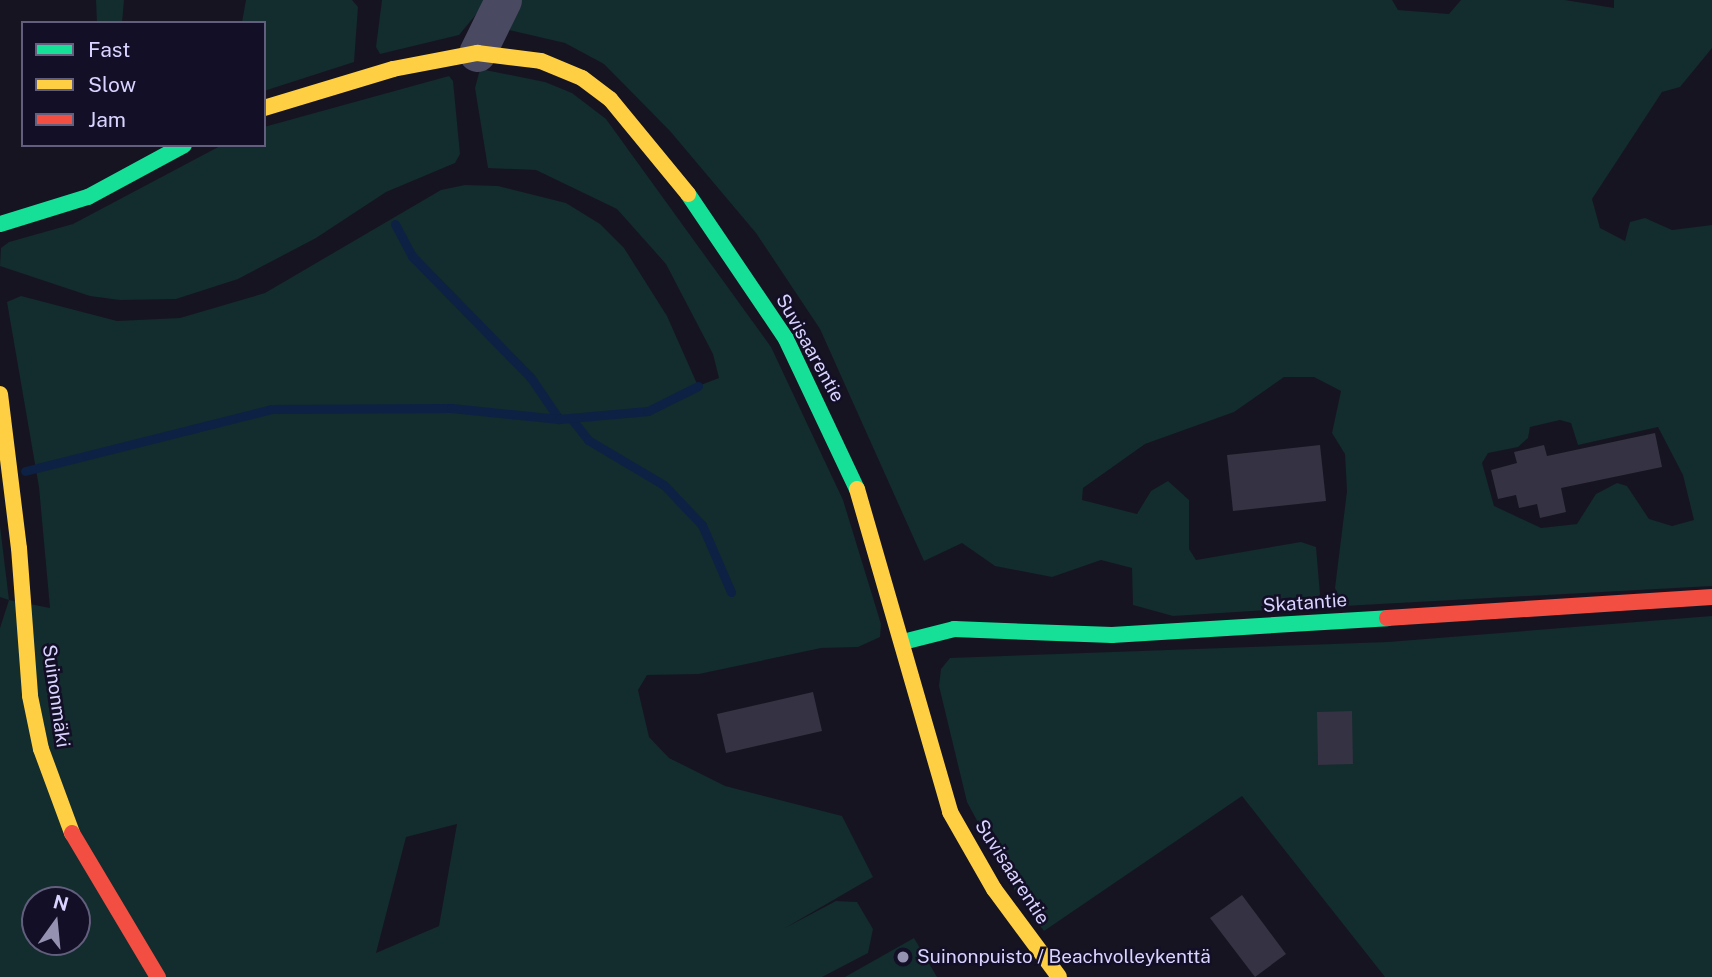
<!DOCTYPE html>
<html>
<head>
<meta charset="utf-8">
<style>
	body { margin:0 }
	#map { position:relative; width:1712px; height:977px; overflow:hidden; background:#161421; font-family:"Public Sans",sans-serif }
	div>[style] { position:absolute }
	.green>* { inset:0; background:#132c2d }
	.stream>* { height:9px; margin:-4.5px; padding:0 4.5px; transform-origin:4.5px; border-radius:4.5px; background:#0d2144 }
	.building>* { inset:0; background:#343243 }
	.street>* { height:37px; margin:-18.5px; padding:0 18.5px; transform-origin:18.5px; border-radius:18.5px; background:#4a4962 }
	.fast>* { height:16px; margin:-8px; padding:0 8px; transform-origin:8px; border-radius:8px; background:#16e098 }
	.slow>* { height:16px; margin:-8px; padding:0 8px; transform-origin:8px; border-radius:8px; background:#ffcf43 }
	.jam>* { height:16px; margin:-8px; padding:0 8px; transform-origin:8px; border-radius:8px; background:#f24e42 }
	.dots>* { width:19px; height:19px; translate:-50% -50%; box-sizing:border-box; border:4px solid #130f26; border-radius:50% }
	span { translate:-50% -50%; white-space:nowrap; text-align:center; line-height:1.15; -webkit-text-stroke:5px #130f26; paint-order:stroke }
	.street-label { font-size:19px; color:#d9d4ff }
	.poi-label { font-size:19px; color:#d9d4ff }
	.left { translate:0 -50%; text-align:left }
	.legend { position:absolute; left:21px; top:21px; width:245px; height:126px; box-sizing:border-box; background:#130f26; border:2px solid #625e7d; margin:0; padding:9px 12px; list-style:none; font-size:21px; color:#d9d4ff }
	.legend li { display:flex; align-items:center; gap:14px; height:35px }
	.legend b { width:35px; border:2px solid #625e7d }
	.north { position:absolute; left:21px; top:886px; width:70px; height:70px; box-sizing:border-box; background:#130f26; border:2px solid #625e7d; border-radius:50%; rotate:15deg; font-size:19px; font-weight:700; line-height:28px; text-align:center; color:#d9d4ff }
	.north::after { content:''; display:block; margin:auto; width:24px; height:32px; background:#9591b1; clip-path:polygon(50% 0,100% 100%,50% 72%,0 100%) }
</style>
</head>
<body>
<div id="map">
	<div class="green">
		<i style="clip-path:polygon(96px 0,124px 0,122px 23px,97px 23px)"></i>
		<i style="clip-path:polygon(246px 0,352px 0,358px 7px,354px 62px,264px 91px,264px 23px,242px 22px)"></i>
		<i style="clip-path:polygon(382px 0,488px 0,459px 35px,380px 54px,376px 47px)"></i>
		<i style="clip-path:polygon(evenodd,519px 0,1392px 0,1398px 10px,1449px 14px,1461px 0,1565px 0,1614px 8px,1614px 0,1712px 0,1712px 48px,1680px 87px,1662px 92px,1592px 199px,1600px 228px,1625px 241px,1630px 222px,1645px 218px,1672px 230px,1712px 225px,1712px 586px,1344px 606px,1335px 588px,1347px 491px,1345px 454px,1332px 433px,1341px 391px,1314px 377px,1284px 377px,1234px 412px,1145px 444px,1083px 488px,1082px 500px,1137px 514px,1151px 491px,1168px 481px,1189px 500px,1189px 549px,1196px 560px,1301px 542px,1316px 547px,1320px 594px,1314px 607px,1173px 616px,1133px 605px,1132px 568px,1101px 560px,1052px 577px,995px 566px,962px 543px,924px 561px,820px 329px,756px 233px,670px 131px,604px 64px,565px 43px,509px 30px,519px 0,1560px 420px,1571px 423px,1578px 445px,1658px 427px,1683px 475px,1694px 520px,1672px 526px,1649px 519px,1627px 486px,1617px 483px,1596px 494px,1577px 524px,1541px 528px,1494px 506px,1482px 463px,1488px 453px,1518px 447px,1528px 438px,1530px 427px,1560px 420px)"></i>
		<i style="clip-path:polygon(evenodd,480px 69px,545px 82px,572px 93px,606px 119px,771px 347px,843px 500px,881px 624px,880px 637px,858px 647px,821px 648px,699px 674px,647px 675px,638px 690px,649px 737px,669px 758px,725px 786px,842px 816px,873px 877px,785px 928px,836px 901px,857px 902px,873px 929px,868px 953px,822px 977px,0 977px,0 628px,9px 600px,0 597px,0 526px,9px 600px,50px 608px,39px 487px,7px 302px,21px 296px,117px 321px,180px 318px,265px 293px,441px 190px,465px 185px,498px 186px,566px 203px,600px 224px,624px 248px,667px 316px,698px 386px,719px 378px,713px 354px,666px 264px,617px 209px,536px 170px,488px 168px,475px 88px,480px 69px,457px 824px,439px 926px,376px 953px,406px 837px,457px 824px,480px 69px,35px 900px,77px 900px,77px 942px,35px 942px,35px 900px)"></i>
		<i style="clip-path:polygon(449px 76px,453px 81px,460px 154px,455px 163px,386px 192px,316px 238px,238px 279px,176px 299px,120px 300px,90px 296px,0 266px,1px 248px,9px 242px,73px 224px,222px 145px,264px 145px,264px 127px)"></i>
		<i style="clip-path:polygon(1712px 616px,1712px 977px,1385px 977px,1242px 796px,1044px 931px,1019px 898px,967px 802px,939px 686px,941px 669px,950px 658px,1388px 642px)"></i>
		<i style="clip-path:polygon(914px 938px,937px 977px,845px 977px)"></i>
	</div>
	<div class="stream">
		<i style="left:395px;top:224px;width:36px;rotate:62deg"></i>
		<i style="left:412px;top:256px;width:170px;rotate:45.7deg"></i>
		<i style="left:531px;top:378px;width:50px;rotate:55.7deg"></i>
		<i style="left:571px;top:418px;width:28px;rotate:52deg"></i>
		<i style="left:588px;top:440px;width:88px;rotate:30.6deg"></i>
		<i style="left:664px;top:485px;width:55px;rotate:46.5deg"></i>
		<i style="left:702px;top:525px;width:73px;rotate:66.6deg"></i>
		<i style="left:25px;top:471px;width:254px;rotate:-14.1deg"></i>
		<i style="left:271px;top:409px;width:180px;rotate:-0.3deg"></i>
		<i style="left:451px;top:408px;width:109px;rotate:5.8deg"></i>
		<i style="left:559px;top:419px;width:89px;rotate:-5.1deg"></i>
		<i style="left:648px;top:411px;width:56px;rotate:-26.6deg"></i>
	</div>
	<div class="building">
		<i style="clip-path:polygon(1655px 433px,1662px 467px,1561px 488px,1566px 512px,1540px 518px,1537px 504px,1519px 508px,1516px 495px,1498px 499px,1491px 470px,1517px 463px,1514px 452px,1544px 445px,1547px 456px)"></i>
		<i style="clip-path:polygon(1320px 445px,1326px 501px,1233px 511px,1227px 455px)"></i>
		<i style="clip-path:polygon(813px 692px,822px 731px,726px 753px,717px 714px)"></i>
		<i style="clip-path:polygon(1352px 711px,1353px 764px,1318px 765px,1317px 712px)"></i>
		<i style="clip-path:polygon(1242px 895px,1286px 954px,1255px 977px,1210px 918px)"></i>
	</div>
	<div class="street">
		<i style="left:477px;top:53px;width:59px;rotate:-63.9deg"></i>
	</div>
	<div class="fast">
		<i style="left:688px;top:194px;width:175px;rotate:55.9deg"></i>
		<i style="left:786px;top:339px;width:166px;rotate:64.7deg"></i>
		<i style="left:0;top:224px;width:92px;rotate:-17.1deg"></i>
		<i style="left:88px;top:197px;width:109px;rotate:-28.4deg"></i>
		<i style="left:903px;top:642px;width:53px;rotate:-14.3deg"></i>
		<i style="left:954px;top:629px;width:158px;rotate:2.2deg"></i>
		<i style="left:1112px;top:635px;width:276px;rotate:-3.5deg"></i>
	</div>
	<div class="slow">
		<i style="left:264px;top:108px;width:135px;rotate:-16.8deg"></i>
		<i style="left:393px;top:69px;width:86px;rotate:-10.8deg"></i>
		<i style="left:477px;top:53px;width:64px;rotate:7.1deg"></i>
		<i style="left:541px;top:61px;width:44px;rotate:22.5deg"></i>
		<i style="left:582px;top:78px;width:35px;rotate:37deg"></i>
		<i style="left:610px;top:99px;width:123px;rotate:50.6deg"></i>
		<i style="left:0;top:394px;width:155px;rotate:83deg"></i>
		<i style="left:19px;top:548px;width:148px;rotate:85.7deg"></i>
		<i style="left:30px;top:696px;width:54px;rotate:78.3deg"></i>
		<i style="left:41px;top:749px;width:90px;rotate:69.7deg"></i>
		<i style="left:857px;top:489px;width:336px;rotate:73.9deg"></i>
		<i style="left:950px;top:812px;width:89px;rotate:60.3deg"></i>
		<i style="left:994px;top:889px;width:109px;rotate:53.5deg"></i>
	</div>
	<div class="jam">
		<i style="left:1387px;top:618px;width:326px;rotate:-3.7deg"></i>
		<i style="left:72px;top:833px;width:168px;rotate:59.2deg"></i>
	</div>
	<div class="dots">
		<i style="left:903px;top:957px;background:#9591b1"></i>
	</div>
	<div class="street-label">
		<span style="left:810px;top:348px;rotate:61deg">Suvisaarentie</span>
		<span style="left:1305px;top:603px;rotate:-4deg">Skatantie</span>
		<span style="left:56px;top:696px;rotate:82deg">Suinonmäki</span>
		<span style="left:1012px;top:872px;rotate:57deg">Suvisaarentie</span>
	</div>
	<div class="poi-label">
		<span class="left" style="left:917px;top:957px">Suinonpuisto / Beachvolleykenttä</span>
	</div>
	<ul class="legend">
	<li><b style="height:9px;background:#16e098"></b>Fast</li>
	<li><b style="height:9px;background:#ffcf43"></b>Slow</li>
	<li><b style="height:9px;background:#f24e42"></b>Jam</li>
	</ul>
	<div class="north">N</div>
</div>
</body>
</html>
